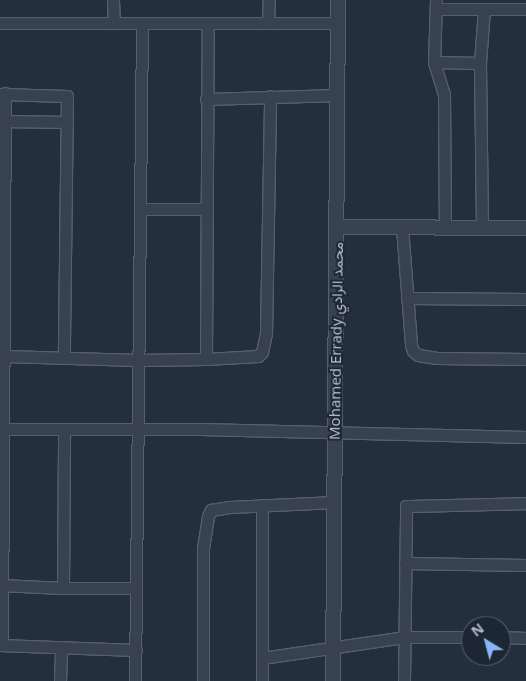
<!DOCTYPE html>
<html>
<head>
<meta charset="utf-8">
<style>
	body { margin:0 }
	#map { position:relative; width:526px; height:681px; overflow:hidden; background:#242f3e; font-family:"Noto Sans",Vazirmatn,sans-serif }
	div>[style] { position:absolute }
	.roads { filter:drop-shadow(1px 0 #565f6c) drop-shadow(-1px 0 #565f6c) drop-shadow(0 1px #565f6c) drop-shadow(0 -1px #565f6c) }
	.minor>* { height:11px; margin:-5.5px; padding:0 5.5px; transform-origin:5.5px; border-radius:5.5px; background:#38414e }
	.tertiary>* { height:14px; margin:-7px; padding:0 7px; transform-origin:7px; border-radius:7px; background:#38414e }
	span { translate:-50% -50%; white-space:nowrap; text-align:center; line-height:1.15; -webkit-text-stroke:4px #1d2633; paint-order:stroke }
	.street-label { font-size:15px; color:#b4bcc9 }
	.north { position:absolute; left:461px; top:616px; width:50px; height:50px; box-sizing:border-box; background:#1d2633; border:1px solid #59626f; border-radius:50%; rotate:323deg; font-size:14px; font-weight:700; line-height:20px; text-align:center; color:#b4bcc9 }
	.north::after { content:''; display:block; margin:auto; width:18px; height:22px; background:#8ab4f8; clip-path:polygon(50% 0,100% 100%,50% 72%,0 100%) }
</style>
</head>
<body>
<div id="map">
	<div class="roads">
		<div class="minor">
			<i style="left:113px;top:0;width:23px;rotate:88deg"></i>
			<i style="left:436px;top:0;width:62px;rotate:91.8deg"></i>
			<i style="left:434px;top:62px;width:34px;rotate:73deg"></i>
			<i style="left:444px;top:94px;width:134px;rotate:89.6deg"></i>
			<i style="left:436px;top:9px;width:90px"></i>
			<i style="left:0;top:23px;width:338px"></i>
			<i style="left:268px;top:23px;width:23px;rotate:-88deg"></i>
			<i style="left:434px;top:62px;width:46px;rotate:1.2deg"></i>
			<i style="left:0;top:94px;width:67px;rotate:1.7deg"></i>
			<i style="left:67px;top:96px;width:261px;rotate:90.7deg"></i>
			<i style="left:206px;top:99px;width:132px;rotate:-1.7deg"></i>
			<i style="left:5px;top:121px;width:62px;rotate:0.9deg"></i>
			<i style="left:140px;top:209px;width:66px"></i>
			<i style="left:402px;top:227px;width:118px;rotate:85.6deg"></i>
			<i style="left:411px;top:345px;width:6px;rotate:72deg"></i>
			<i style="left:413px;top:351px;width:6px;rotate:39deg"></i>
			<i style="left:418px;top:355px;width:19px;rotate:9deg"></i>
			<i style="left:437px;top:358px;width:89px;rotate:0.6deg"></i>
			<i style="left:482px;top:228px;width:165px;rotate:-90.7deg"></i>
			<i style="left:480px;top:63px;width:54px;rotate:-85.8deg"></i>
			<i style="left:407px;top:298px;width:119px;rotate:0.5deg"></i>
			<i style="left:4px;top:356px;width:134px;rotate:1.7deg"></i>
			<i style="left:138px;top:360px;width:68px;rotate:-0.8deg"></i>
			<i style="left:206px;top:359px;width:52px;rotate:-3.3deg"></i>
			<i style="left:258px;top:356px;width:6px;rotate:-45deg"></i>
			<i style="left:262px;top:352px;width:19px;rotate:-78deg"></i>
			<i style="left:266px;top:333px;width:237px;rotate:-89deg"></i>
			<i style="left:206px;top:359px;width:336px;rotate:-89.7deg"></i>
			<i style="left:0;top:429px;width:200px"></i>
			<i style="left:200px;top:429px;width:326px;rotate:1.4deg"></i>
			<i style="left:405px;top:563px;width:121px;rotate:0.9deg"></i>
			<i style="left:0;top:585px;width:63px;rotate:2.7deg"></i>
			<i style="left:63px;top:588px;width:73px"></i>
			<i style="left:63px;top:588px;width:158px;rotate:-89.6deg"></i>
			<i style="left:501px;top:637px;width:25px;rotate:2deg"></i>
			<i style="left:0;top:645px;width:136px;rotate:2.1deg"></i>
			<i style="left:2px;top:645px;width:552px;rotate:-89.69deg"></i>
			<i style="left:262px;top:658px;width:145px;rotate:-8.4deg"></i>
			<i style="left:405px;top:637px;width:66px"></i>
			<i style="left:60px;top:681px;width:34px;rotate:-88deg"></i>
			<i style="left:135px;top:681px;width:658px;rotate:-89.39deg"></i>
			<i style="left:203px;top:681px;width:133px;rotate:-90deg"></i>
			<i style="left:203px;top:548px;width:32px;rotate:-81deg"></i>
			<i style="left:208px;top:516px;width:7px;rotate:-63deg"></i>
			<i style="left:211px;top:510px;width:19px;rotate:-9deg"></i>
			<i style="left:230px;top:507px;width:105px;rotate:-2.7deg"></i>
			<i style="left:262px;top:681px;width:176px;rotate:-90deg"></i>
			<i style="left:404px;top:681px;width:175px;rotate:-89.3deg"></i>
			<i style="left:406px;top:506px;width:120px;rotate:-1.4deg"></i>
		</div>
		<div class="tertiary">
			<i style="left:338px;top:227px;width:188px;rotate:0.3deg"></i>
			<i style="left:333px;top:681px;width:681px;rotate:-89.58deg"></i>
		</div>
	</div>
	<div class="street-label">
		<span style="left:336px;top:341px;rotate:-89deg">Mohamed Errady محمد الرادي</span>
	</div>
	<div class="north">N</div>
</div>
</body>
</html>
